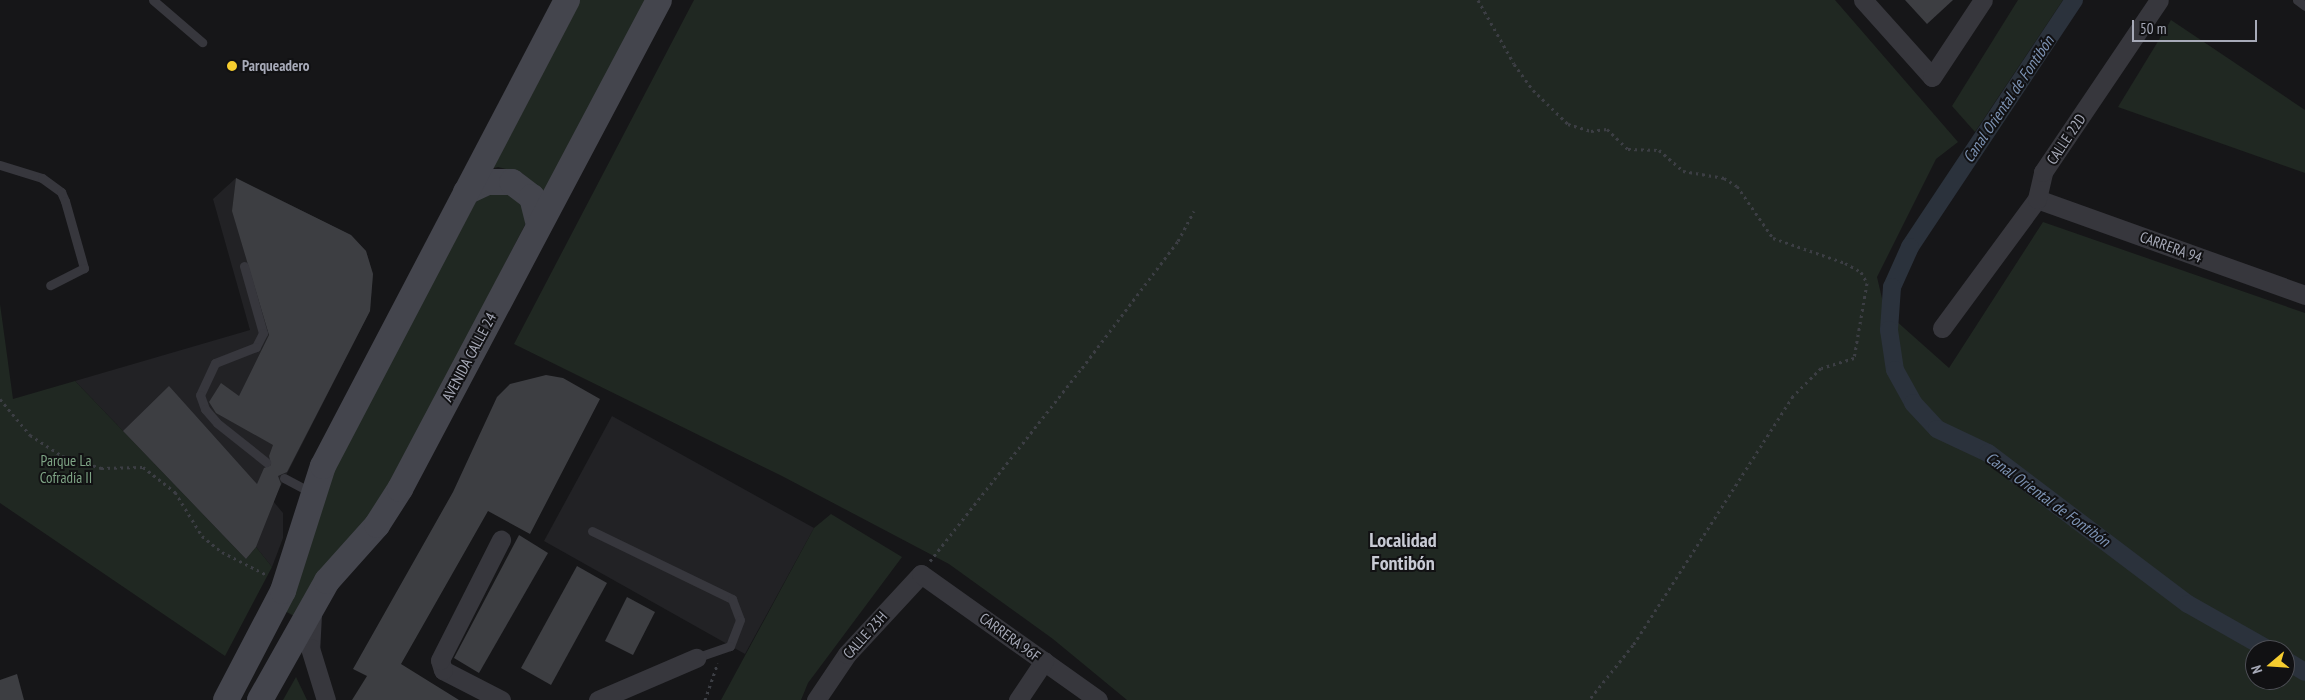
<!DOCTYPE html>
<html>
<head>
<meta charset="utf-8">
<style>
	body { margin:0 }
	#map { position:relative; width:2305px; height:700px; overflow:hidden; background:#161618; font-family:"PT Sans Narrow",sans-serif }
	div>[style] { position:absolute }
	.built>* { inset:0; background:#222225 }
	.green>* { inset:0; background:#202822 }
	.canal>* { height:18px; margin:-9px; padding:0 9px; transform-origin:9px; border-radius:9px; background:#2b323c }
	.building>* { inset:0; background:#3d3e42 }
	.path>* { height:3px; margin-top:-1.5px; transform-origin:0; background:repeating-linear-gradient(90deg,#3c3e44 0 2.5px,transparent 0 6.5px) }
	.service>* { height:9px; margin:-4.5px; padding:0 4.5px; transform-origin:4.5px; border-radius:4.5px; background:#37373d }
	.minor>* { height:19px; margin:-9.5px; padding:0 9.5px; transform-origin:9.5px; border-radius:9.5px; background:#37373d }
	.secondary>* { height:26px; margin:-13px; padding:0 13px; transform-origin:13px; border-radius:13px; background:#44454d }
	.dots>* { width:14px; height:14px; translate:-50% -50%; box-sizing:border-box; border:2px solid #111113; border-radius:50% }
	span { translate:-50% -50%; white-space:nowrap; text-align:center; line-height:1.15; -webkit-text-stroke:4px #111113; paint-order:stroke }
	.poi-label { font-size:15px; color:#a7aab8; font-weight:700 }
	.left { translate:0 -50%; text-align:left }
	.street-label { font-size:15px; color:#a7aab8 }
	.park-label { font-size:15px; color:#7ea485 }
	.water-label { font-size:16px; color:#7d93b4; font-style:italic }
	.district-label { font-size:20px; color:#c8cad4; font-weight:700 }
	.north { position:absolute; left:2245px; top:640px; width:50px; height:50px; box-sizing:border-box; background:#111113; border:1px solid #4d4e55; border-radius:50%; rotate:252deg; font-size:14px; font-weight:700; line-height:20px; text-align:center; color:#a7aab8 }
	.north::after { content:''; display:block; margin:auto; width:18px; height:22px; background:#f6cd2f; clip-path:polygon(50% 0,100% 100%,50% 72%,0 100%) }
	.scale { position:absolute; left:2132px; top:20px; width:125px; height:22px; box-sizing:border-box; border:2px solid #a7aab8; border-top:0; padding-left:6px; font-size:15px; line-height:18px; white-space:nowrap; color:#a7aab8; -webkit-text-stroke:4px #111113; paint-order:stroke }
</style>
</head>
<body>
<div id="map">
	<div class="built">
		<i style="clip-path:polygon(236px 178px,351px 235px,366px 251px,373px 274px,370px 311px,273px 501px,283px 513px,283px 538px,272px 567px,256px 547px,246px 559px,75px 381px,250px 330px,213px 199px)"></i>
		<i style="clip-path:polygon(612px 416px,814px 528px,745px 654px,544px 541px)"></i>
	</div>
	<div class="green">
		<i style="clip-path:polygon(578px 0,649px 0,543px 197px,522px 173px,498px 167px,487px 170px)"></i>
		<i style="clip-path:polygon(evenodd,694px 0,1835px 0,1958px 142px,1936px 159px,1877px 277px,1885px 311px,1949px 368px,2043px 222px,2305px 313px,2305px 700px,1127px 700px,1053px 639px,949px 564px,782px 476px,514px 344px,694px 0,2255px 650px,2285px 650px,2285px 680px,2255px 680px,2255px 650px)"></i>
		<i style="clip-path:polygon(2018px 0,2063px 0,1975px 132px,1952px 106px)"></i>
		<i style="clip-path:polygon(2171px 20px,2305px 110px,2305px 173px,2118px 107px)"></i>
		<i style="clip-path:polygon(478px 195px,519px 195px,528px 219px,385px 496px,294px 616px,283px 610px,319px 499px)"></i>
		<i style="clip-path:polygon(0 304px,13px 399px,75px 381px,246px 559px,256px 547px,272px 567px,225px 656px,0 503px)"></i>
		<i style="clip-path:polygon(831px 514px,902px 557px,808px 683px,801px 700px,721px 700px,814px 528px)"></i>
		<i style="clip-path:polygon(296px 677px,307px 700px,283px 700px)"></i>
	</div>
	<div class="canal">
		<i style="left:2074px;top:0;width:296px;rotate:123.6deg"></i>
		<i style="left:1910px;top:247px;width:44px;rotate:114.2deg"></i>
		<i style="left:1892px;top:287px;width:43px;rotate:94deg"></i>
		<i style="left:1889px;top:330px;width:40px;rotate:81.5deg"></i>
		<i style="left:1895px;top:370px;width:38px;rotate:61deg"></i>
		<i style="left:1913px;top:403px;width:35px;rotate:47deg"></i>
		<i style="left:1937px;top:429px;width:56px;rotate:25.2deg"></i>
		<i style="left:1988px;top:453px;width:251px;rotate:37.1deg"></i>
		<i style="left:2188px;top:604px;width:93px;rotate:29.6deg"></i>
		<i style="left:2285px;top:660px;width:23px;rotate:31deg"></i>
	</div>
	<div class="building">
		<i style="clip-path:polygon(1905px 0,1953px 0,1927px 24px)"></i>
		<i style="clip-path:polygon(236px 178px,351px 235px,366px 251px,373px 274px,370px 311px,287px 472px,278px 476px,281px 484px,256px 547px,246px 559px,123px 431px,169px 386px,257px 484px,264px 468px,271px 465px,269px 456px,273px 445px,216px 413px,209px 402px,221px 383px,239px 396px,269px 335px,232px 211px)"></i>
		<i style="clip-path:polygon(546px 375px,563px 378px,600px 399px,530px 534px,488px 511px,401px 664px,459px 700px,352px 700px,367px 676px,353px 669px,453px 492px,497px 397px,510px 384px)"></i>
		<i style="clip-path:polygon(519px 535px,548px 553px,479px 673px,454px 658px)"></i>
		<i style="clip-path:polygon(577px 566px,607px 583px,551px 685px,521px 668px)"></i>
		<i style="clip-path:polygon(627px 597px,655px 612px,633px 655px,605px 641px)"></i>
		<i style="clip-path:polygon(17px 674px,24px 700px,0 700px,0 680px)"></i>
	</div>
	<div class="path">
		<i style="left:1478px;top:0;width:73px;rotate:60.6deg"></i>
		<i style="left:1514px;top:64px;width:32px;rotate:54deg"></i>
		<i style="left:1533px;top:90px;width:49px;rotate:44.2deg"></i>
		<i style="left:1568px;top:124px;width:24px;rotate:17deg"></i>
		<i style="left:1591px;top:131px;width:16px;rotate:-7deg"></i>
		<i style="left:1607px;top:129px;width:29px;rotate:44deg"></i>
		<i style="left:1628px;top:149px;width:31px;rotate:2deg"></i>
		<i style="left:1659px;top:150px;width:32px;rotate:41deg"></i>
		<i style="left:1683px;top:171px;width:42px;rotate:9.7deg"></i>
		<i style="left:1724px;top:178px;width:15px;rotate:32deg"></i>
		<i style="left:1737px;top:186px;width:63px;rotate:55.3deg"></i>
		<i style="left:1773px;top:238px;width:76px;rotate:19.1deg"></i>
		<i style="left:1845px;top:263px;width:18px;rotate:29deg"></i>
		<i style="left:1861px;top:272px;width:13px;rotate:61deg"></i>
		<i style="left:1867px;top:283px;width:76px;rotate:99.8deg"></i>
		<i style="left:1854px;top:358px;width:34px;rotate:163deg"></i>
		<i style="left:1821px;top:368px;width:40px;rotate:135deg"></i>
		<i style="left:1793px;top:396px;width:296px;rotate:122.7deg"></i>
		<i style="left:1633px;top:645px;width:70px;rotate:128.7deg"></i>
		<i style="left:0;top:399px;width:47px;rotate:50.2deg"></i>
		<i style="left:30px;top:435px;width:38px;rotate:33deg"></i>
		<i style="left:62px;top:456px;width:41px;rotate:17.1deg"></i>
		<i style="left:101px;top:468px;width:42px;rotate:-1.4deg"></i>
		<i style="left:143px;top:467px;width:41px;rotate:38deg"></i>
		<i style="left:175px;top:492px;width:52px;rotate:58.5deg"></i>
		<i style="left:202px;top:536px;width:26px;rotate:39deg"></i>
		<i style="left:222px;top:552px;width:51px;rotate:27.1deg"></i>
		<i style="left:930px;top:561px;width:246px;rotate:-51.8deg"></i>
		<i style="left:1082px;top:368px;width:159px;rotate:-52.9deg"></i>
		<i style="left:1178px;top:241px;width:34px;rotate:-62deg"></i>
		<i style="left:705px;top:700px;width:39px;rotate:-71deg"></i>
	</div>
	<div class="service">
		<i style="left:153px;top:0;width:65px;rotate:40.6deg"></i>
		<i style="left:2297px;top:0;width:10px;rotate:37deg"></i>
		<i style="left:0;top:165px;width:44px;rotate:17.2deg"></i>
		<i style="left:42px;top:178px;width:24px;rotate:36deg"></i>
		<i style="left:61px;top:192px;width:10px;rotate:66deg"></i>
		<i style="left:65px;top:201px;width:70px;rotate:74.2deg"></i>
		<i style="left:84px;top:268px;width:38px;rotate:153deg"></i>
		<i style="left:244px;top:266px;width:70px;rotate:74.2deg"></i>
		<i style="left:263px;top:333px;width:16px;rotate:117deg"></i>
		<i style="left:256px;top:347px;width:44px;rotate:158.7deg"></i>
		<i style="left:215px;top:363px;width:35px;rotate:115deg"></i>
		<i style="left:200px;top:395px;width:15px;rotate:70deg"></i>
		<i style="left:205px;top:409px;width:18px;rotate:49deg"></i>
		<i style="left:217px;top:423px;width:63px;rotate:38.5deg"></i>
		<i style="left:284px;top:478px;width:32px;rotate:28deg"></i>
		<i style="left:592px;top:531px;width:156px;rotate:25.9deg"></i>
		<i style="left:732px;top:599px;width:22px;rotate:69deg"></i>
		<i style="left:740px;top:620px;width:28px;rotate:111deg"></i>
		<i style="left:730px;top:646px;width:36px;rotate:161deg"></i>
	</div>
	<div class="minor">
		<i style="left:1863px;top:0;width:103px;rotate:48.1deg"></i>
		<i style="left:1932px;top:77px;width:92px;rotate:-56.5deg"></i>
		<i style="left:2037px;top:199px;width:285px;rotate:19.7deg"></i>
		<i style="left:1942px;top:328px;width:160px;rotate:-53.6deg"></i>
		<i style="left:2037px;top:199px;width:28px;rotate:-77deg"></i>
		<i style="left:2043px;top:172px;width:207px;rotate:-56deg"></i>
		<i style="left:312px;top:614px;width:34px;rotate:93deg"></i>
		<i style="left:310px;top:648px;width:54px;rotate:72.9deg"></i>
		<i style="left:501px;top:700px;width:65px;rotate:-152.7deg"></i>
		<i style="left:443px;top:670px;width:10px;rotate:-107deg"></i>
		<i style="left:440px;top:660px;width:135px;rotate:-63.1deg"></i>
		<i style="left:598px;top:700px;width:107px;rotate:-23.2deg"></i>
		<i style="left:816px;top:700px;width:55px;rotate:-56deg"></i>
		<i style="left:847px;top:654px;width:109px;rotate:-47.2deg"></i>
		<i style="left:921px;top:574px;width:217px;rotate:35.4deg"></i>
		<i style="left:1018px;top:700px;width:47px;rotate:-56.3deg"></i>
	</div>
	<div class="secondary">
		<i style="left:466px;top:192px;width:23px;rotate:-25deg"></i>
		<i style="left:487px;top:182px;width:25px"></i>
		<i style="left:512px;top:182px;width:25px;rotate:37deg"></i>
		<i style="left:532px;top:197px;width:29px;rotate:76deg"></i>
		<i style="left:226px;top:700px;width:123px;rotate:-62.4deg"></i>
		<i style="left:283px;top:591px;width:131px;rotate:-72.3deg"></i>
		<i style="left:323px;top:466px;width:526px;rotate:-62.36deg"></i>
		<i style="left:260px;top:700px;width:137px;rotate:-60.6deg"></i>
		<i style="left:327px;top:581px;width:75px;rotate:-48.2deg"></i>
		<i style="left:377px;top:525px;width:43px;rotate:-57.4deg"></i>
		<i style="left:400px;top:489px;width:553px;rotate:-62.09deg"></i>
	</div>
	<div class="dots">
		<i style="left:232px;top:66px;background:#f6cd2f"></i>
	</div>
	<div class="poi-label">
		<span class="left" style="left:242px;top:66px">Parqueadero</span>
	</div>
	<div class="street-label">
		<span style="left:2066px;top:139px;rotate:-56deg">CALLE 22D</span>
		<span style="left:2171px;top:247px;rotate:20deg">CARRERA 94</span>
		<span style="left:469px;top:357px;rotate:-62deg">AVENIDA CALLE 24</span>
		<span style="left:865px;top:635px;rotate:-48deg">CALLE 23H</span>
		<span style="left:1010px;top:637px;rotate:36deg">CARRERA 96F</span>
	</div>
	<div class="park-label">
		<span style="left:66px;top:469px">Parque La<br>Cofradía II</span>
	</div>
	<div class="water-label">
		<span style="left:2008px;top:99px;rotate:-56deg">Canal Oriental de Fontibón</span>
		<span style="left:2048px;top:499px;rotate:36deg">Canal Oriental de Fontibón</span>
	</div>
	<div class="district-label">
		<span style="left:1403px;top:552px">Localidad<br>Fontibón</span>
	</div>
	<div class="north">N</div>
	<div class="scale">50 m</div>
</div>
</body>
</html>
